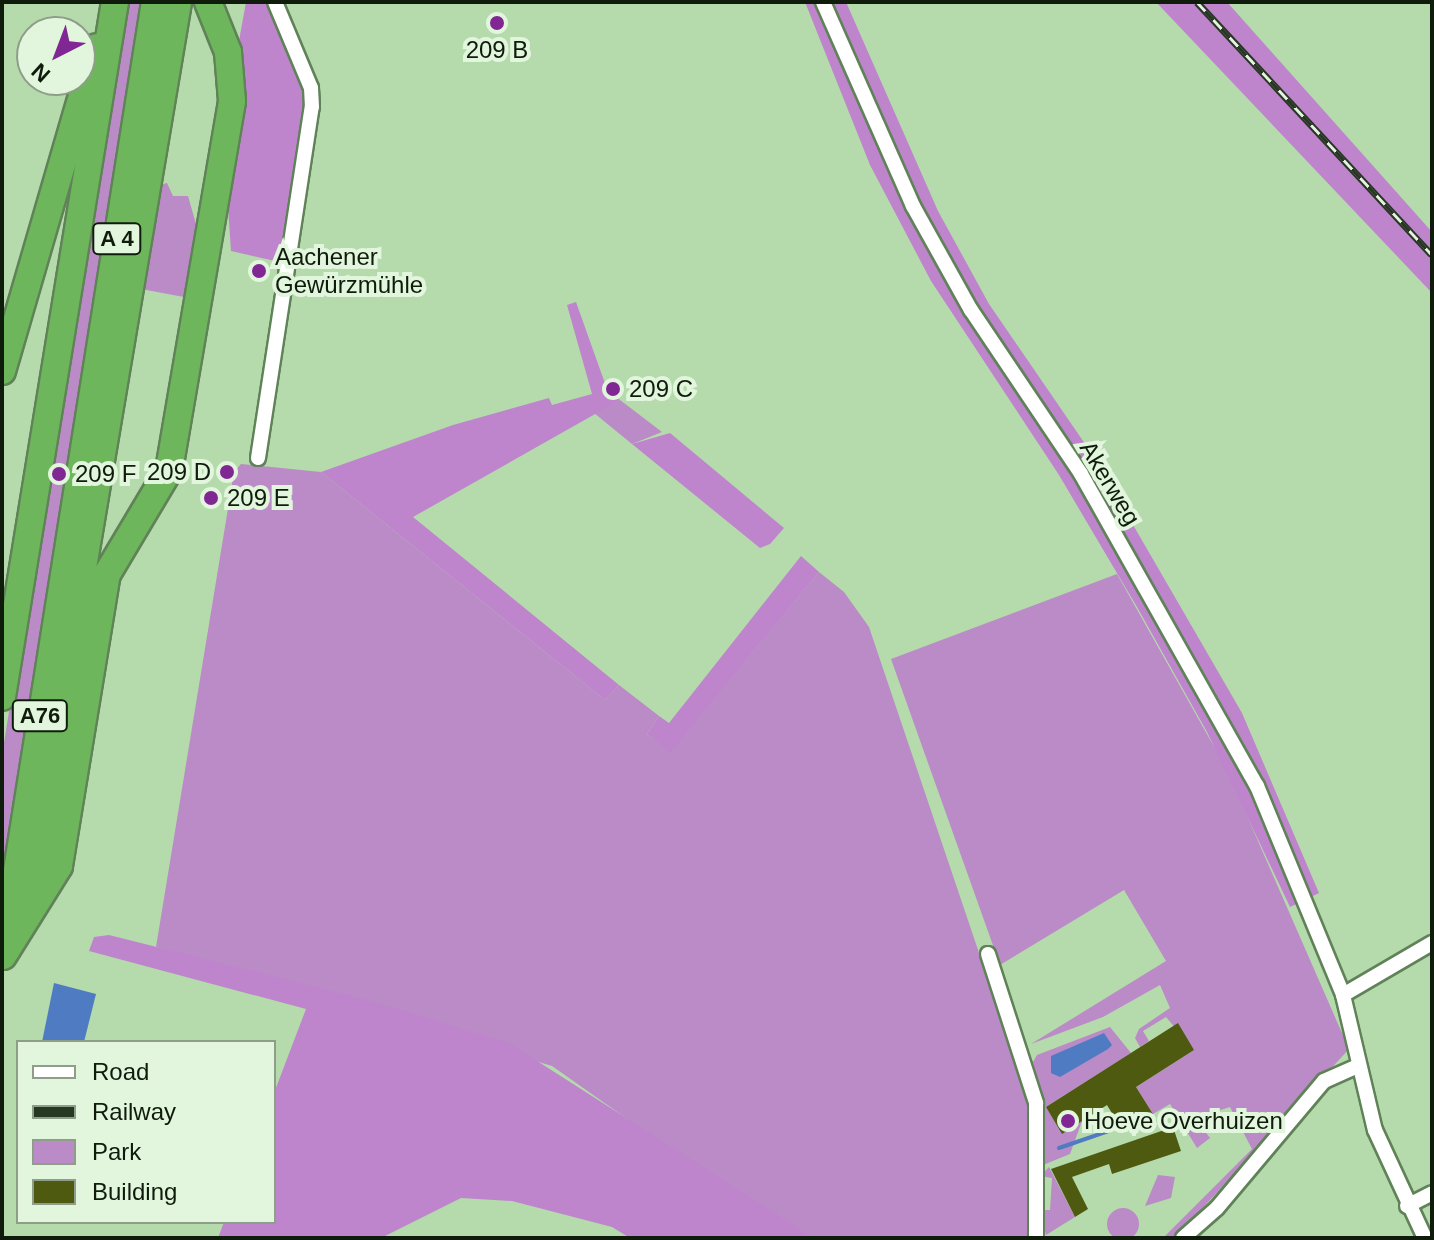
<!DOCTYPE html>
<html>
<head>
<meta charset="utf-8">
<style>
	body { margin:0 }
	#map { position:relative; width:1434px; height:1240px; overflow:hidden; background:#b5daac; font-family:Helvetica,sans-serif }
	div>[style] { position:absolute }
	.green>* { inset:0; background:#ba8bc6 }
	.round { border-radius:50% }
	.forest>* { inset:0; background:#be85cd }
	.water>* { inset:0; background:#4f7bc2 }
	.stream>* { height:4px; margin:-2px; padding:0 2px; transform-origin:2px; border-radius:2px; background:#4f7bc2 }
	.building>* { inset:0; background:#4d5a10 }
	.roads { filter:drop-shadow(2px 0 #608258) drop-shadow(-2px 0 #608258) drop-shadow(0 2px #608258) drop-shadow(0 -2px #608258) }
	.minor>* { height:14px; margin:-7px; padding:0 7px; transform-origin:7px; border-radius:7px; background:#fff }
	.motorway>* { height:26px; margin:-13px; padding:0 13px; transform-origin:13px; border-radius:13px; background:#6eb65b }
	.rail>* { height:7px; margin-top:-3.5px; transform-origin:0; background:repeating-linear-gradient(90deg,#e2f5dd 0 12px,#263722 0 24px); box-sizing:border-box; border-block:2px solid #263722 }
	.dots>* { width:22px; height:22px; translate:-50% -50%; box-sizing:border-box; border:4px solid #e2f5dd; border-radius:50% }
	span { translate:-50% -50%; white-space:nowrap; text-align:center; line-height:1.15; -webkit-text-stroke:8px #e2f5dd; paint-order:stroke }
	.shield-label span { padding:2px 6px; background:#e2f5dd; border:2px solid; border-radius:6px; -webkit-text-stroke-width:0 }
	.shield-label { font-size:22px; color:#0f1c0b; font-weight:700 }
	.poi-label { font-size:24px; color:#0f1c0b }
	.left { translate:0 -50%; text-align:left }
	.right { translate:-100% -50%; text-align:right }
	.street-label { font-size:24px; color:#0f1c0b }
	.frame { position:absolute; inset:0; border:4px solid #0f1c0b; pointer-events:none }
	.legend { position:absolute; left:16px; top:1040px; width:260px; height:184px; box-sizing:border-box; background:#e2f5dd; border:2px solid #8e9e89; margin:0; padding:10px 14px; list-style:none; font-size:24px; color:#0f1c0b }
	.legend li { display:flex; align-items:center; gap:16px; height:40px }
	.legend b { width:40px; border:2px solid #8e9e89 }
	.north { position:absolute; left:16px; top:16px; width:80px; height:80px; box-sizing:border-box; background:#e2f5dd; border:2px solid #8e9e89; border-radius:50%; rotate:222deg; font-size:22px; font-weight:700; line-height:32px; text-align:center; color:#0f1c0b }
	.north::after { content:''; display:block; margin:auto; width:28px; height:36px; background:#802794; clip-path:polygon(50% 0,100% 100%,50% 72%,0 100%) }
</style>
</head>
<body>
<div id="map">
	<div class="green">
		<i style="clip-path:polygon(124px 2px,146px 2px,2px 897px,2px 755px)"></i>
		<i style="clip-path:polygon(167px 183px,173px 196px,188px 196px,198px 231px,184px 297px,141px 289px,160px 185px)"></i>
		<i style="clip-path:polygon(620px 400px,662px 432px,632px 444px,594px 413px)"></i>
		<i style="clip-path:polygon(241px 464px,321px 472px,605px 700px,619px 685px,659px 716px,647px 734px,670px 752px,819px 572px,844px 592px,869px 627px,1028px 1098px,1030px 1238px,814px 1238px,704px 1173px,552px 1066px,156px 947px,234px 472px)"></i>
		<i style="clip-path:polygon(1117px 574px,1226px 768px,1349px 1049px,1175px 1238px,1163px 1238px,1252px 1149px,1230px 1107px,1195px 1118px,1210px 1138px,1197px 1148px,1170px 1104px,1153px 1114px,1136px 1087px,1194px 1050px,1166px 1017px,1143px 1031px,1149px 1041px,1140px 1047px,1135px 1038px,1139px 1029px,1170px 1008px,1160px 985px,1103px 1017px,1031px 1044px,1166px 961px,1124px 890px,1000px 965px,891px 659px)"></i>
		<i style="clip-path:polygon(1110px 1027px,1131px 1053px,1046px 1107px,1062px 1133px,1082px 1121px,1070px 1154px,1043px 1165px,1044px 1108px,1033px 1062px,1037px 1055px)"></i>
		<i style="clip-path:polygon(1049px 1167px,1075px 1217px,1046px 1235px,1039px 1210px,1050px 1210px,1052px 1178px,1040px 1176px)"></i>
		<i style="clip-path:polygon(1158px 1175px,1175px 1177px,1171px 1198px,1145px 1206px)"></i>
		<i class="round" style="left:1107px;top:1208px;width:32px;height:32px"></i>
	</div>
	<div class="forest">
		<i style="clip-path:polygon(246px 2px,272px 2px,308px 97px,284px 263px,231px 251px,228px 207px,244px 99px,237px 52px)"></i>
		<i style="clip-path:polygon(805px 2px,846px 2px,938px 211px,989px 304px,1092px 454px,1242px 713px,1319px 893px,1290px 907px,1207px 732px,1137px 607px,1059px 475px,931px 281px,870px 165px)"></i>
		<i style="clip-path:polygon(1156px 2px,1227px 2px,1432px 232px,1432px 293px)"></i>
		<i style="clip-path:polygon(576px 302px,607px 389px,620px 400px,413px 517px,619px 685px,605px 700px,321px 472px,453px 425px,549px 398px,552px 405px,592px 394px,567px 305px)"></i>
		<i style="clip-path:polygon(670px 433px,784px 528px,770px 544px,760px 548px,632px 444px)"></i>
		<i style="clip-path:polygon(801px 556px,819px 572px,670px 753px,647px 734px,659px 716px,669px 723px)"></i>
		<i style="clip-path:polygon(109px 935px,371px 1001px,509px 1043px,814px 1238px,630px 1238px,612px 1227px,512px 1201px,461px 1198px,381px 1238px,218px 1238px,224px 1222px,274px 1222px,274px 1093px,306px 1009px,89px 951px,94px 937px)"></i>
	</div>
	<div class="water">
		<i style="clip-path:polygon(54px 983px,96px 994px,84px 1042px,42px 1042px)"></i>
		<i style="clip-path:polygon(1104px 1033px,1112px 1045px,1108px 1049px,1060px 1077px,1051px 1073px,1051px 1056px)"></i>
	</div>
	<div class="stream">
		<i style="left:1059px;top:1148px;width:56px;rotate:-18.8deg"></i>
	</div>
	<div class="building">
		<i style="clip-path:polygon(1178px 1023px,1194px 1050px,1136px 1087px,1153px 1114px,1124px 1133px,1107px 1105px,1062px 1134px,1046px 1107px)"></i>
		<i style="clip-path:polygon(1173px 1127px,1181px 1151px,1112px 1174px,1109px 1164px,1072px 1177px,1088px 1209px,1075px 1217px,1051px 1169px)"></i>
	</div>
	<div class="roads">
		<div class="minor">
			<i style="left:823px;top:2px;width:223px;rotate:66.2deg"></i>
			<i style="left:913px;top:206px;width:119px;rotate:60.9deg"></i>
			<i style="left:971px;top:310px;width:197px;rotate:56.1deg"></i>
			<i style="left:1081px;top:474px;width:358px;rotate:60.6deg"></i>
			<i style="left:1257px;top:786px;width:226px;rotate:67.6deg"></i>
			<i style="left:1343px;top:995px;width:139px;rotate:76.7deg"></i>
			<i style="left:1375px;top:1130px;width:119px;rotate:65.2deg"></i>
			<i style="left:258px;top:458px;width:355px;rotate:-81.3deg"></i>
			<i style="left:312px;top:107px;width:19px;rotate:-93deg"></i>
			<i style="left:311px;top:88px;width:93px;rotate:-112.7deg"></i>
			<i style="left:988px;top:954px;width:157px;rotate:72.1deg"></i>
			<i style="left:1036px;top:1103px;width:135px;rotate:90deg"></i>
			<i style="left:1343px;top:995px;width:103px;rotate:-30.3deg"></i>
			<i style="left:1407px;top:1206px;width:28px;rotate:-27deg"></i>
			<i style="left:1183px;top:1238px;width:45px;rotate:-41.4deg"></i>
			<i style="left:1217px;top:1208px;width:166px;rotate:-49.9deg"></i>
			<i style="left:1324px;top:1081px;width:36px;rotate:-24deg"></i>
		</div>
		<div class="motorway">
			<i style="left:2px;top:371px;width:337px;rotate:-73.8deg"></i>
			<i style="left:2px;top:697px;width:704px;rotate:-80.77deg"></i>
			<i style="left:35px;top:900px;width:270px;rotate:-82.1deg"></i>
			<i style="left:72px;top:633px;width:640px;rotate:-80.46deg"></i>
			<i style="left:5px;top:946px;width:956px;rotate:-80.97deg"></i>
			<i style="left:3px;top:956px;width:106px;rotate:-58.1deg"></i>
			<i style="left:59px;top:866px;width:296px;rotate:-80.7deg"></i>
			<i style="left:107px;top:574px;width:121px;rotate:-59.2deg"></i>
			<i style="left:169px;top:470px;width:374px;rotate:-80.3deg"></i>
			<i style="left:232px;top:101px;width:49px;rotate:-94.7deg"></i>
			<i style="left:228px;top:52px;width:54px;rotate:-111.8deg"></i>
		</div>
	</div>
	<div class="rail">
		<i style="left:1197px;top:2px;width:345px;rotate:47.1deg"></i>
	</div>
	<div class="dots">
		<i style="left:497px;top:23px;background:#802794"></i>
		<i style="left:259px;top:271px;background:#802794"></i>
		<i style="left:613px;top:389px;background:#802794"></i>
		<i style="left:227px;top:472px;background:#802794"></i>
		<i style="left:59px;top:474px;background:#802794"></i>
		<i style="left:211px;top:498px;background:#802794"></i>
		<i style="left:1068px;top:1121px;background:#802794"></i>
	</div>
	<div class="shield-label">
		<span style="left:117px;top:239px">A 4</span>
		<span style="left:40px;top:716px">A76</span>
	</div>
	<div class="poi-label">
		<span style="left:497px;top:50px">209 B</span>
		<span class="left" style="left:275px;top:271px">Aachener<br>Gewürzmühle</span>
		<span class="left" style="left:629px;top:389px">209 C</span>
		<span class="right" style="left:211px;top:472px">209 D</span>
		<span class="left" style="left:75px;top:474px">209 F</span>
		<span class="left" style="left:227px;top:498px">209 E</span>
		<span class="left" style="left:1084px;top:1121px">Hoeve Overhuizen</span>
	</div>
	<div class="street-label">
		<span style="left:1110px;top:483px;rotate:59deg">Akerweg</span>
	</div>
	<div class="frame"></div>
	<ul class="legend">
	<li><b style="height:10px;background:#fff"></b>Road</li>
	<li><b style="height:10px;background:#263722"></b>Railway</li>
	<li><b style="height:22px;background:#ba8bc6"></b>Park</li>
	<li><b style="height:22px;background:#4d5a10"></b>Building</li>
	</ul>
	<div class="north">N</div>
</div>
</body>
</html>
